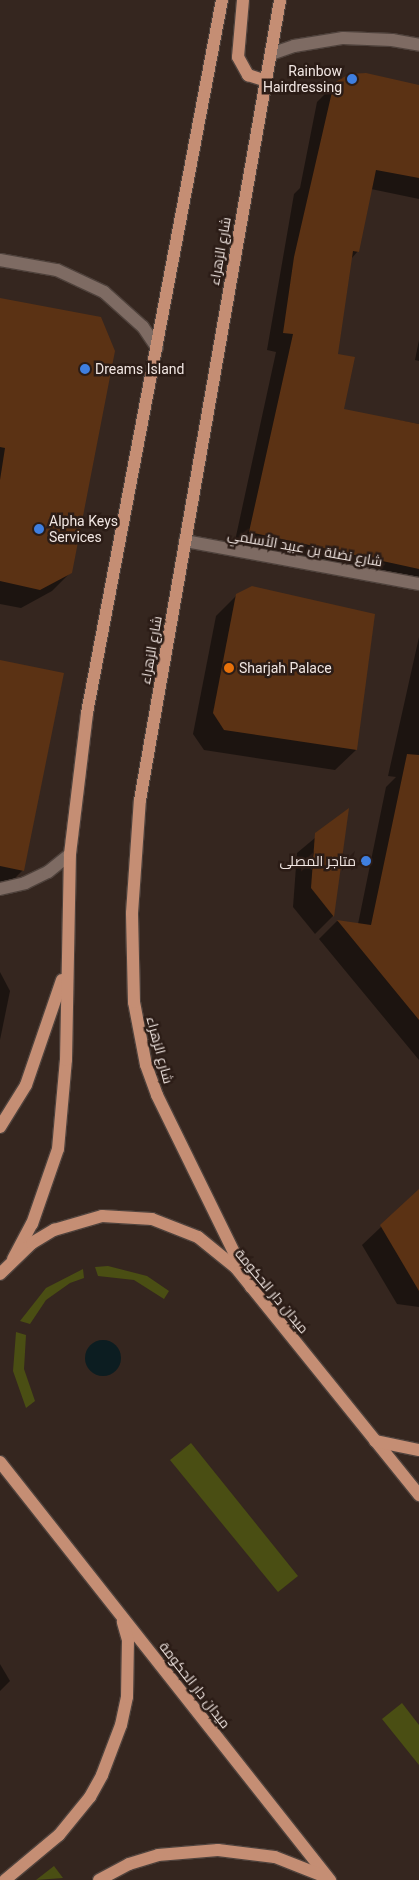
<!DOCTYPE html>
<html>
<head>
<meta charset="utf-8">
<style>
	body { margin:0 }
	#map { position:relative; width:419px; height:1880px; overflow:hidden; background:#35261f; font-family:Roboto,Cairo,sans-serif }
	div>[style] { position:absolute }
	.green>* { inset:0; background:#4a4e13 }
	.water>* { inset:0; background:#0c1d21 }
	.round { border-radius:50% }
	.shadow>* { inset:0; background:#0007 }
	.building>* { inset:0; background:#5b3214 }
	.roads { filter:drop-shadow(1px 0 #4f423c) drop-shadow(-1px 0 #4f423c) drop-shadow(0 1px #4f423c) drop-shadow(0 -1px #4f423c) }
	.minor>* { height:12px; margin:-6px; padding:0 6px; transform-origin:6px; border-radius:6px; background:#7e6b63 }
	.major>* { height:12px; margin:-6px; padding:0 6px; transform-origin:6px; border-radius:6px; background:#c58e74 }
	.dots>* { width:14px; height:14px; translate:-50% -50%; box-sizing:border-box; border:2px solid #2b1c16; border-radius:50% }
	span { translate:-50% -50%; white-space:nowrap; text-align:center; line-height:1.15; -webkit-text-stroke:5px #2b1c16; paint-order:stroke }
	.poi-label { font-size:14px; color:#f1e6e2 }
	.right { translate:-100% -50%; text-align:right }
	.left { translate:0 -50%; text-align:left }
	.street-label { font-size:14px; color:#f1e6e2 }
</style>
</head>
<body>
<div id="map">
	<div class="green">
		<i style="clip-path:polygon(108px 1266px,147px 1276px,169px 1291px,164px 1299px,134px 1280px,98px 1276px,95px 1267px)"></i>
		<i style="clip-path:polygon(83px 1269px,84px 1278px,70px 1283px,46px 1300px,30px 1324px,20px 1321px,46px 1288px)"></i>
		<i style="clip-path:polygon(16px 1332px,26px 1335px,24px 1369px,35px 1401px,26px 1408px,13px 1371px)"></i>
		<i style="clip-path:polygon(191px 1443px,298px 1576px,278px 1592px,170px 1460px)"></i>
		<i style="clip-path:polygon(402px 1703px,419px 1725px,419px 1765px,382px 1719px)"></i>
		<i style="clip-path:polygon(54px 1866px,63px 1878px,36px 1880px)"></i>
	</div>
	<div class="water">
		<i class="round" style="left:85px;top:1340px;width:36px;height:36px"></i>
	</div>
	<div class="shadow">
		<i style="clip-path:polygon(335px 84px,419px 86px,419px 199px,371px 189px,358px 251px,351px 259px,337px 355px,342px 410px,419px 424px,419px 577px,403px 587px,233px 550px,276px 352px,267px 350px,294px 194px,300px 188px,317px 102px)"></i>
		<i style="clip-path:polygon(0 301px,71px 572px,52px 591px,21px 608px,0 604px)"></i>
		<i style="clip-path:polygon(419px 340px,419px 361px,415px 360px)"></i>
		<i style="clip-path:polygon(237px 595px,356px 750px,335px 770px,204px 750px,193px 734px,216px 616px)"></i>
		<i style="clip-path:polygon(419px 637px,419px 1060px,319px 939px,337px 921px,358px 924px,386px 787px,396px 777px,388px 776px)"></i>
		<i style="clip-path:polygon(0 661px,23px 870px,4px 889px,0 888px)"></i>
		<i style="clip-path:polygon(347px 811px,333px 916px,315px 934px,293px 907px,297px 853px)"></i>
		<i style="clip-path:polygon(0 972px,10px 991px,0 1040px)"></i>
		<i style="clip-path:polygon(419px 1191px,419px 1307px,397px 1304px,362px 1245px)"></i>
		<i style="clip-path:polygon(0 1664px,10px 1681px,0 1691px)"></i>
	</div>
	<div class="building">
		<i style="clip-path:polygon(366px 73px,419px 85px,419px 178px,376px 170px,359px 252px,353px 251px,338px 354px,355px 357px,344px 409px,419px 424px,419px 569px,249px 532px,293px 334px,283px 333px,294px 257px,334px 83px,349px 74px)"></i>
		<i style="clip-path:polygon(0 298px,101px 317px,115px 351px,72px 573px,40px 590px,0 581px,0 480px,5px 448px,0 447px)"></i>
		<i style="clip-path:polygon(252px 586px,375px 614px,357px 750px,224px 730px,213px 713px,236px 594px)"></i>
		<i style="clip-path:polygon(0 660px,64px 673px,24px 871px,0 866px)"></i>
		<i style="clip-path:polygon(407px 754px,419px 755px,419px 1020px,337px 920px,371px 925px)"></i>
		<i style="clip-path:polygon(349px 808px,334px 917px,311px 888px,315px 833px)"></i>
		<i style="clip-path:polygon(419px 1189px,419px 1291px,380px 1225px)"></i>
	</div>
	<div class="roads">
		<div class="minor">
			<i style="left:271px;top:54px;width:24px;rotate:-19deg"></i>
			<i style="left:294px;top:46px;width:50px;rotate:-9.3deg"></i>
			<i style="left:343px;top:38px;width:49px;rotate:2.3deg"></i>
			<i style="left:392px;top:40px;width:27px;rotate:10deg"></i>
			<i style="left:0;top:260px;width:58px;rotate:10deg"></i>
			<i style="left:57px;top:270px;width:52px;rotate:25.1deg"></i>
			<i style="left:104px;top:292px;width:52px;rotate:41.9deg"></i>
			<i style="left:143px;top:327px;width:25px;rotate:56deg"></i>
			<i style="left:185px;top:541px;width:238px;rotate:10.4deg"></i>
			<i style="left:0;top:889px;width:26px;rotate:-13deg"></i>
			<i style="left:25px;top:883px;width:25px;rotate:-26deg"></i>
			<i style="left:48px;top:872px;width:28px;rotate:-39deg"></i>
		</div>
		<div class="major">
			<i style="left:243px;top:0;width:57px;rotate:95deg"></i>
			<i style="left:238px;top:57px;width:21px;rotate:61deg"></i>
			<i style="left:248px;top:75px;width:19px;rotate:18deg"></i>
			<i style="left:0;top:1127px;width:49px;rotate:-58.2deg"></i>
			<i style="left:26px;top:1085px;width:111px;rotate:-71.1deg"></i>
			<i style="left:13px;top:1259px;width:40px;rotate:-62deg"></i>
			<i style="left:32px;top:1224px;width:79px;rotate:-70.9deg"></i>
			<i style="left:58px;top:1149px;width:89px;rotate:-84.9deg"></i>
			<i style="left:66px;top:1060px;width:206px;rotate:-88.9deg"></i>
			<i style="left:70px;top:854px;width:142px;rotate:-83.1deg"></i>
			<i style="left:87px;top:713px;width:726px;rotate:-79.28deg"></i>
			<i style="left:0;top:1274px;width:45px;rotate:-44.1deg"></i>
			<i style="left:32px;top:1243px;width:26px;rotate:-31deg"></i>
			<i style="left:54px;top:1230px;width:50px;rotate:-16.3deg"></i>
			<i style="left:102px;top:1216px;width:50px;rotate:3.4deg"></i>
			<i style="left:152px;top:1219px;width:49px;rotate:21.4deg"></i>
			<i style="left:198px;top:1237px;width:49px;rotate:39.2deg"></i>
			<i style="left:236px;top:1268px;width:292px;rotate:51.1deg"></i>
			<i style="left:251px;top:1287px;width:214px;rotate:-116.1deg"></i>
			<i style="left:157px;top:1095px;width:32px;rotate:-110deg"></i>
			<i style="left:146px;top:1065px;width:64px;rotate:-100.8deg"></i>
			<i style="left:134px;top:1002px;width:89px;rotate:-91.3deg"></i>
			<i style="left:132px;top:913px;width:113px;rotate:-86deg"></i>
			<i style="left:140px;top:800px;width:812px;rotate:-80.07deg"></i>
			<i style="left:375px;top:1441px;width:45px;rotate:11.6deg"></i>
			<i style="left:0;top:1462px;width:533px;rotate:51.71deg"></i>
			<i style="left:5px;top:1880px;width:70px;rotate:-39.8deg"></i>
			<i style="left:59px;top:1835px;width:49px;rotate:-50.8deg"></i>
			<i style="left:90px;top:1797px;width:25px;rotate:-61deg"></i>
			<i style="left:102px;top:1775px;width:53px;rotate:-69.2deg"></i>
			<i style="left:121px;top:1725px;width:29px;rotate:-78deg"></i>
			<i style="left:127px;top:1697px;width:57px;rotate:-89deg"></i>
			<i style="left:128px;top:1640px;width:19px;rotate:-106deg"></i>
			<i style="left:99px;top:1880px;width:34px;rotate:-28deg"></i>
			<i style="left:129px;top:1864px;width:30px;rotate:-17deg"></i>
			<i style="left:158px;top:1855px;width:60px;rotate:-4.8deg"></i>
			<i style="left:218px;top:1850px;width:57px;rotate:7deg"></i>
			<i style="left:275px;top:1857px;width:55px;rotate:21.4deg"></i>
		</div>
	</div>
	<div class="dots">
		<i style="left:352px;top:79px;background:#3f7fe0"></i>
		<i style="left:85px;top:369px;background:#3f7fe0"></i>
		<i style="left:39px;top:529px;background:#3f7fe0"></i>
		<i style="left:229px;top:668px;background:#e8710a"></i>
		<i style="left:366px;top:861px;background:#3f7fe0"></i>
	</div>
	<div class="poi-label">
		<span class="right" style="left:342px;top:79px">Rainbow<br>Hairdressing</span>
		<span class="left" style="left:95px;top:369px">Dreams Island</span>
		<span class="left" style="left:49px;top:529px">Alpha Keys<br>Services</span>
		<span class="left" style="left:239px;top:668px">Sharjah Palace</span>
		<span class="right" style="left:356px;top:861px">متاجر المصلى</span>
	</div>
	<div class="street-label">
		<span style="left:220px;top:251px;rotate:-80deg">شارع الزهراء</span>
		<span style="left:305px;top:548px;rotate:10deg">شارع نضلة بن عبيد الأسلمي</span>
		<span style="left:151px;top:650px;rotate:-80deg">شارع الزهراء</span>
		<span style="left:160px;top:1050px;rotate:75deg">شارع الزهراء</span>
		<span style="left:272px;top:1291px;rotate:50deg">ميدان دار الحكومة</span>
		<span style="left:195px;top:1685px;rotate:52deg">ميدان دار الحكومة</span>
	</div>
</div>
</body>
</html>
